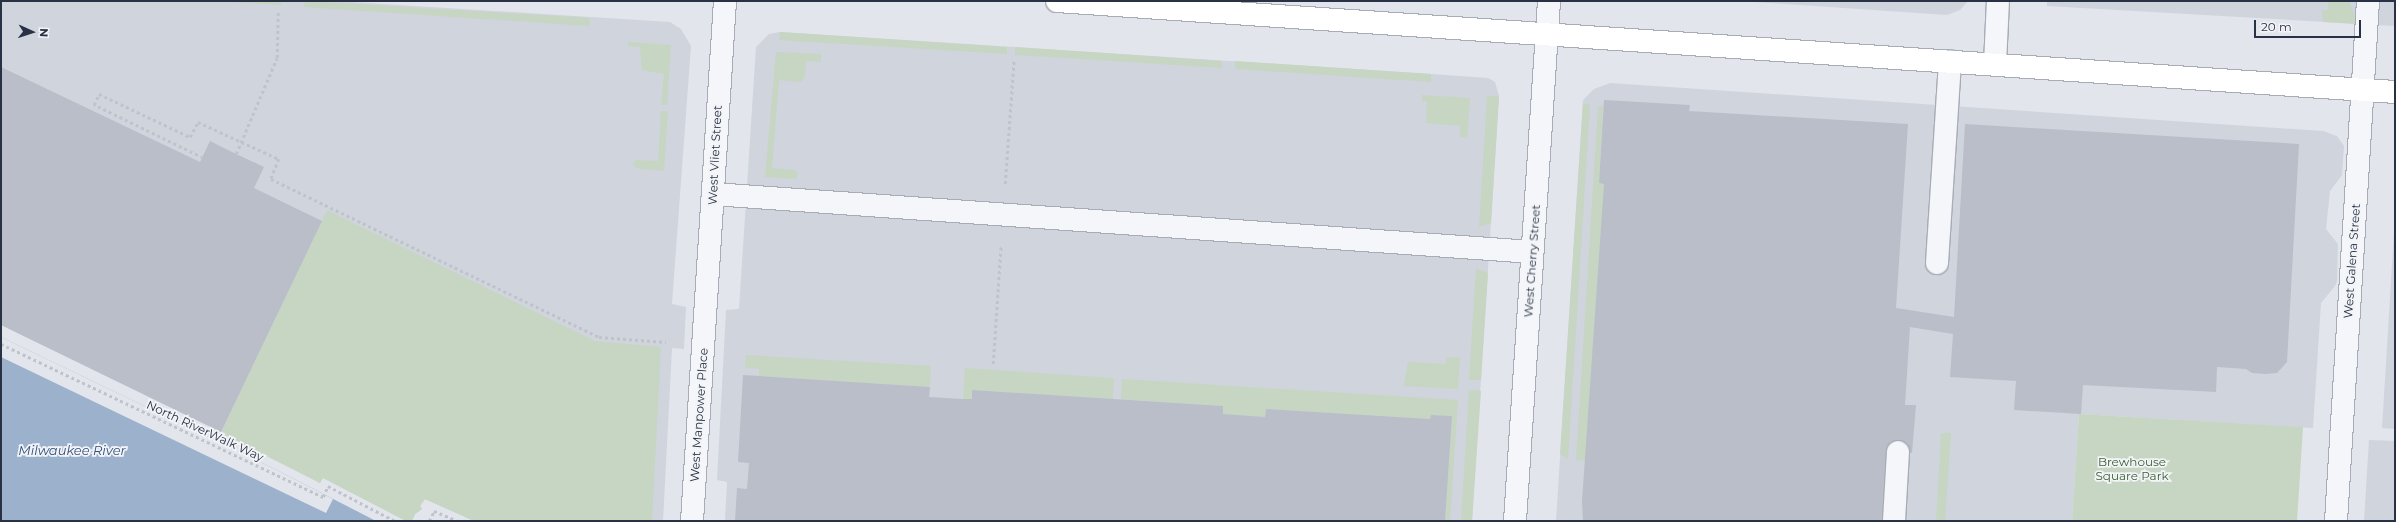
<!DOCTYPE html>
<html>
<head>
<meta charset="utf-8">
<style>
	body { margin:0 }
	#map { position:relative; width:2396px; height:522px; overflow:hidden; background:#e2e5eb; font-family:Montserrat,sans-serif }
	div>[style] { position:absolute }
	.built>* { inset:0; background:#d0d4dd }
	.green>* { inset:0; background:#c7d5c3 }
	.water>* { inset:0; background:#9cb1cc }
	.pier>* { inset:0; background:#e2e5eb }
	.building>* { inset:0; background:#b9bec9 }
	.path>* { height:2.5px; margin-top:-1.25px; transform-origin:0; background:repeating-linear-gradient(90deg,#c0c3ca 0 3px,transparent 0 6px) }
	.roads { filter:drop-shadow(1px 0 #a7acb6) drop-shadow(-1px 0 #a7acb6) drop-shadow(0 1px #a7acb6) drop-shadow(0 -1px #a7acb6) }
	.minor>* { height:22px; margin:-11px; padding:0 11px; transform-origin:11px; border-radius:11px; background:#f5f6f9 }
	.major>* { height:22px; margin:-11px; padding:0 11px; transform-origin:11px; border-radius:11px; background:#fff }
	span { translate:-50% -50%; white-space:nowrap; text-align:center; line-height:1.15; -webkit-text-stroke:3.5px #f2f4f8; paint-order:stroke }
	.street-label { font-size:12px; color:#293244 }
	.park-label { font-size:12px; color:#3c6036 }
	.water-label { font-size:13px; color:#314e79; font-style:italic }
	.frame { position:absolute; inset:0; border:2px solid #293244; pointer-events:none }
	.north { position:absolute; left:12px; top:12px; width:40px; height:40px; -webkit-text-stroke:3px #f2f4f8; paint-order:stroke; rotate:93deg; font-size:11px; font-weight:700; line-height:16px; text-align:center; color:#293244 }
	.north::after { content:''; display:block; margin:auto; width:14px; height:18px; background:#293244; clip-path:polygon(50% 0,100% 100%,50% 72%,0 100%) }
	.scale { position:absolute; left:2254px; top:20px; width:107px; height:18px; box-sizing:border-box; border:2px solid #293244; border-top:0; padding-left:5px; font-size:12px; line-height:14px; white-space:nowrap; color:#293244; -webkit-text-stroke:3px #f2f4f8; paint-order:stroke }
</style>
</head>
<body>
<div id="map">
	<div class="built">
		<i style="clip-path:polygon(1px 1px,336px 1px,670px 22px,681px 29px,691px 46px,672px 304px,686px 307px,684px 349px,672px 348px,663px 521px,474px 521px,425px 499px,420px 506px,422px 509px,415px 514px,412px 521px,406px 521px,323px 478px,320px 483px,221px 432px,1px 325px)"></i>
		<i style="clip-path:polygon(1741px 1px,1968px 1px,1960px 10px,1947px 15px)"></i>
		<i style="clip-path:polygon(2047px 1px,2395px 1px,2395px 26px,2047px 6px)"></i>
		<i style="clip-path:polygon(780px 32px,1431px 74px,1488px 78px,1495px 82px,1499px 96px,1472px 521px,725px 521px,727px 482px,717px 480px,726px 310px,739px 309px,756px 47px,769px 34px)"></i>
		<i style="clip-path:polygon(1610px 83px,2323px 131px,2337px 136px,2344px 146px,2342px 175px,2330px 191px,2326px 229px,2338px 244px,2337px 281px,2335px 286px,2321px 303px,2313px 428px,2079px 414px,2072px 521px,1556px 521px,1583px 100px,1594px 89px)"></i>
		<i style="clip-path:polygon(2395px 216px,2395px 429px,2382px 428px)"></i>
		<i style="clip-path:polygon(2369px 440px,2395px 441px,2395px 521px,2364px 521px)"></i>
	</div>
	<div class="green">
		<i style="clip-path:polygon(215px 1px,281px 1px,281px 5px)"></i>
		<i style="clip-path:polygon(305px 1px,590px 18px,589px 26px,304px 7px)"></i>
		<i style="clip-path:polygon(2328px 1px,2349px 1px,2358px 24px,2323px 22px,2322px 10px,2328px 10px)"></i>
		<i style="clip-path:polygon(780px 32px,1007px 47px,1007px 54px,779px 40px)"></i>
		<i style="clip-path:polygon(628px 42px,671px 45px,667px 105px,661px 105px,664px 74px,642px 70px,640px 47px,628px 46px)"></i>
		<i style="clip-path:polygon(1015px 47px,1222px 61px,1222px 68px,1015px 55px)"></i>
		<i style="clip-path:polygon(776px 52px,821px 54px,821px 62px,806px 61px,805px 77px,801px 82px,779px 80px,772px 168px,795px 170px,798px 173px,796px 179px,765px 177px)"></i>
		<i style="clip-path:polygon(1235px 61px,1431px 74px,1431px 82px,1235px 69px)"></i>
		<i style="clip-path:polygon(1422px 95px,1470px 98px,1467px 138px,1460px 137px,1460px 126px,1426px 123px,1427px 101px,1422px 101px)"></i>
		<i style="clip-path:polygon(1487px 96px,1499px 96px,1491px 223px,1479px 227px)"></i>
		<i style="clip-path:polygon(1583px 104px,1590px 104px,1568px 459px,1560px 454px)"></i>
		<i style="clip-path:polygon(1598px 106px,1603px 106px,1599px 183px,1604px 184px,1586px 461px,1576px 460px)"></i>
		<i style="clip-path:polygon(661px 111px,668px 111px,664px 171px,635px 168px,633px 163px,637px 160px,658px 161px)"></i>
		<i style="clip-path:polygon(327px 210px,595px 341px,661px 347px,652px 521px,474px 521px,425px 499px,420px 506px,422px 509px,415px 514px,412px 521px,406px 521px,323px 478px,320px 483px,221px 433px)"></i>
		<i style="clip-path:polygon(1476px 268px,1488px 273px,1481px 380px,1469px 380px)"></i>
		<i style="clip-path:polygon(746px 355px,931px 366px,930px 387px,759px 376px,759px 369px,745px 368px)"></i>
		<i style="clip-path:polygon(1446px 357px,1460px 358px,1458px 389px,1404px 386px,1408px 362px,1446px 364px)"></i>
		<i style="clip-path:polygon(965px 368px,1114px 378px,1113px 399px,972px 390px,972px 399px,963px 399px)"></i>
		<i style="clip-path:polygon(1122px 379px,1458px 400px,1450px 521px,1445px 521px,1452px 416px,1431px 415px,1430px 419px,1266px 409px,1265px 417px,1223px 414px,1223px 406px,1121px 399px)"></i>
		<i style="clip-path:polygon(1469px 390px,1481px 391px,1472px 521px,1461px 521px)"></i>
		<i style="clip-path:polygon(2079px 414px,2303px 427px,2297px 521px,2072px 521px)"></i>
		<i style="clip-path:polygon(1941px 433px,1951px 433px,1945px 521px,1936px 521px)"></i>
	</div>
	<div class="water">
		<i style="clip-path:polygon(1px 337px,275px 469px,376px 521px,1px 521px)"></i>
	</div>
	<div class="pier">
		<i style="clip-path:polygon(1px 337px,275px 469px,333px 499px,326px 513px,1px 357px)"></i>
	</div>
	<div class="building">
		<i style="clip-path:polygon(1px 67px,200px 162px,210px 141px,236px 154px,264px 167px,254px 188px,322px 221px,221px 432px,1px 325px)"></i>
		<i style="clip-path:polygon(1604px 100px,1690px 105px,1689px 111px,1908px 124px,1896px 308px,1954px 317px,1965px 124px,2299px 144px,2287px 362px,2277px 373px,2265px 374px,2252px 373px,2246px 369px,2217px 367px,2216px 392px,2083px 385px,2081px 414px,2014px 410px,2016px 381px,1950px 377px,1953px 334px,1910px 327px,1905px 405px,1916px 405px,1912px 453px,1886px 451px,1882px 521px,1583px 521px,1582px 501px,1604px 184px,1599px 183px)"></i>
		<i style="clip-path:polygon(743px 375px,930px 387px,929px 397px,963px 399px,972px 399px,972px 390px,1223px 406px,1223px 414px,1265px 417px,1266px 409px,1430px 419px,1431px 415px,1452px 416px,1445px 521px,735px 521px,737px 488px,747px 489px,749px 463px,738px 462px)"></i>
	</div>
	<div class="path">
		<i style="left:236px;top:154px;width:104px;rotate:-66.9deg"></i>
		<i style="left:277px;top:58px;width:47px;rotate:-88.8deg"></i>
		<i style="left:203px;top:158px;width:121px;rotate:-154.1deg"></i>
		<i style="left:94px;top:105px;width:12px;rotate:-66deg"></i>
		<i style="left:99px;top:94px;width:101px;rotate:25.3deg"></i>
		<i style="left:190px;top:137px;width:17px;rotate:-62deg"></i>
		<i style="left:198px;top:122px;width:89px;rotate:24.6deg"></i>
		<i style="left:279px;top:159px;width:22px;rotate:112deg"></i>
		<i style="left:271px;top:179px;width:364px;rotate:25.7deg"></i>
		<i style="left:599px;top:337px;width:67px;rotate:4.3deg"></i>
		<i style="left:1005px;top:184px;width:125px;rotate:-85.9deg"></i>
		<i style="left:1px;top:344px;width:357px;rotate:25.4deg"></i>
		<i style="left:323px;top:497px;width:12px;rotate:-66deg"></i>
		<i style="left:328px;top:486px;width:76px;rotate:27.6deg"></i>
		<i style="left:993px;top:364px;width:119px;rotate:-86.2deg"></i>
		<i style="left:429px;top:521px;width:11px;rotate:-63deg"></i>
		<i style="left:434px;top:511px;width:25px;rotate:23deg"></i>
	</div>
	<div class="roads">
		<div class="minor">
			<i style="left:1995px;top:64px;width:63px;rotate:-87.3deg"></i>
			<i style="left:713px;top:194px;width:821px;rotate:4.05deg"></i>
			<i style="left:1937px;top:263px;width:202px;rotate:-86.3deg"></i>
			<i style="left:692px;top:521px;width:521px;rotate:-86.37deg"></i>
			<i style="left:1515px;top:521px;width:521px;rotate:-86.26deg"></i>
			<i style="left:1894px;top:521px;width:69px;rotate:-86.7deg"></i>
			<i style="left:2336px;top:521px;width:521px;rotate:-86.48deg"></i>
		</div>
		<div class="major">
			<i style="left:1057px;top:1px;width:1341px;rotate:3.89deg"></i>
		</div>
	</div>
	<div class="street-label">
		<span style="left:715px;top:155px;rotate:-87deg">West Vliet Street</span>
		<span style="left:1532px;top:261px;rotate:-86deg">West Cherry Street</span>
		<span style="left:2352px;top:261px;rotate:-86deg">West Galena Street</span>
		<span style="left:699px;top:415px;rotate:-86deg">West Manpower Place</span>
		<span style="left:205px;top:431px;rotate:25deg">North RiverWalk Way</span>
	</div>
	<div class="park-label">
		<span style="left:2132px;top:469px">Brewhouse<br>Square Park</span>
	</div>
	<div class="water-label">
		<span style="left:72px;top:450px">Milwaukee River</span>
	</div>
	<div class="frame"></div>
	<div class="north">N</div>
	<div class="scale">20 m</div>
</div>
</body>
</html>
